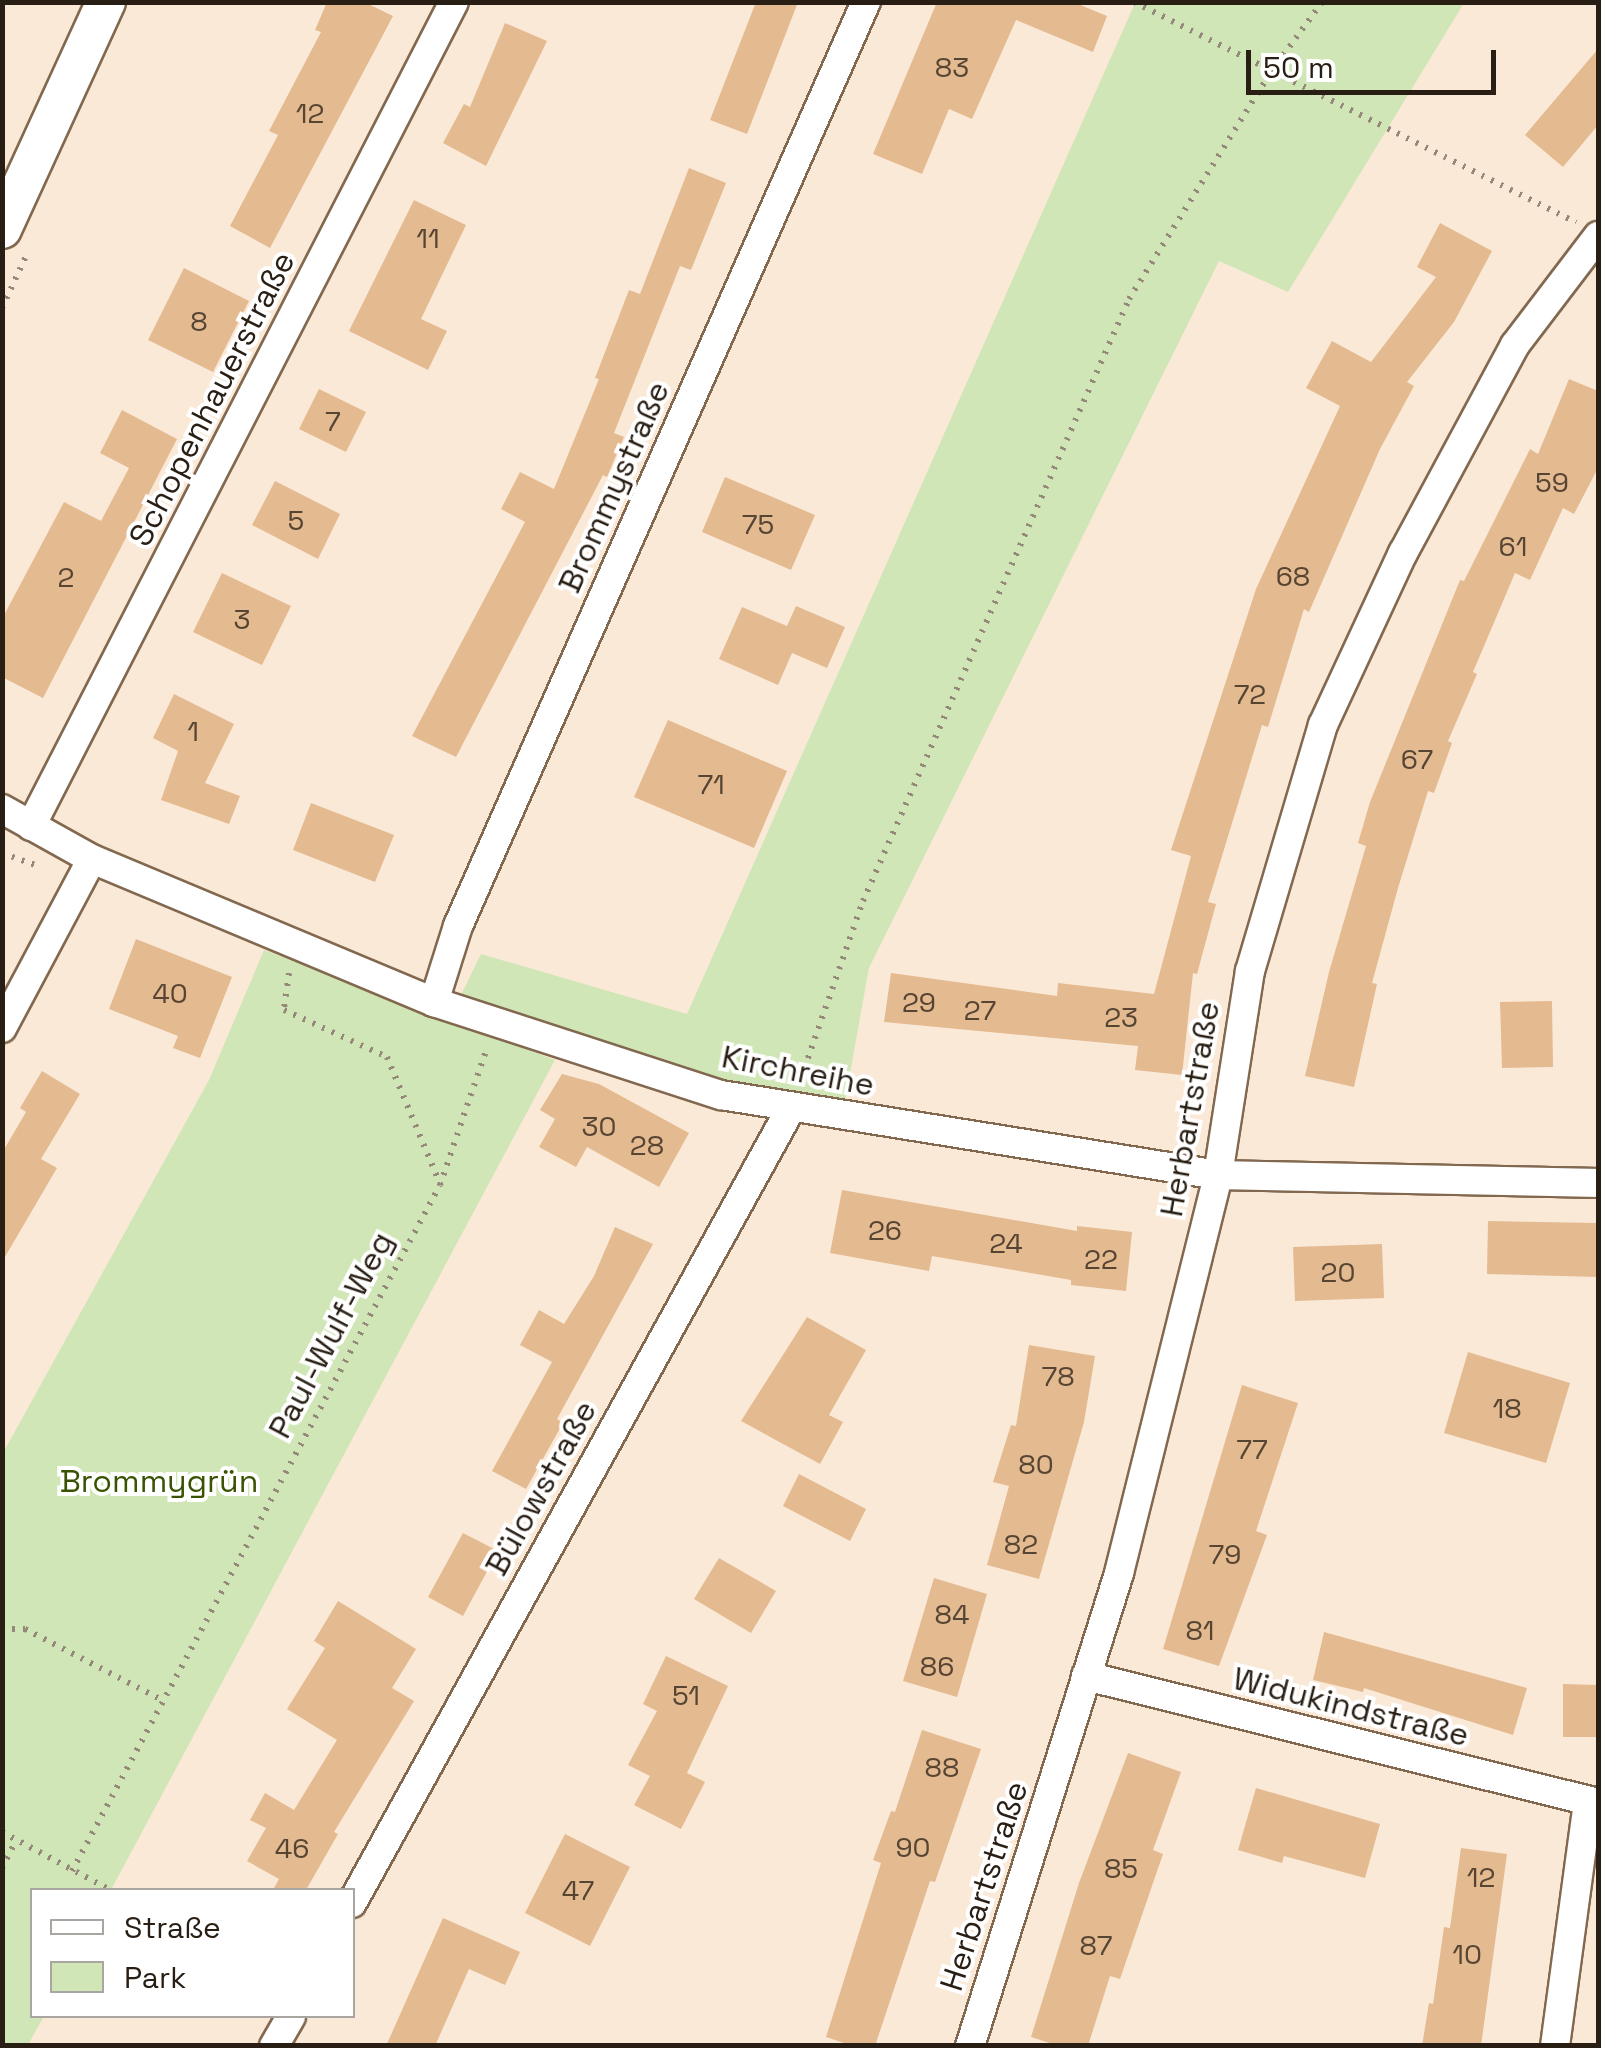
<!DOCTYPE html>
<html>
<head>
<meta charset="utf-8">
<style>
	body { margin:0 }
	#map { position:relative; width:1601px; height:2048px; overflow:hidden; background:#fbe9d8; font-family:"Space Grotesk",sans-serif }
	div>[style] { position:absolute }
	.green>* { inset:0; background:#d0e6b6 }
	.building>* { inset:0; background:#e4ba90 }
	.path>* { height:6px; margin-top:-3px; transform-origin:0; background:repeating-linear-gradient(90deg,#958779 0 2.5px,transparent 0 10.5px) }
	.roads { filter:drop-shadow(2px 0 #82684f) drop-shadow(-2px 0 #82684f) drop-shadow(0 2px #82684f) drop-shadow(0 -2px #82684f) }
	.minor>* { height:28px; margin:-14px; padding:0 14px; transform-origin:14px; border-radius:14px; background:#fff }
	.secondary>* { height:38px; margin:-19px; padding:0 19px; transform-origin:19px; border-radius:19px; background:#fff }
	span { translate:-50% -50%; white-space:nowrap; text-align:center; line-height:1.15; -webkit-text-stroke:8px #fff; paint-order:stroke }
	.number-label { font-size:28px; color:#574533 }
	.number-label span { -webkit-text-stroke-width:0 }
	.street-label { font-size:32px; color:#281e14 }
	.park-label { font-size:32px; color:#395302 }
	.frame { position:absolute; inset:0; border:5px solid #281e14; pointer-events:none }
	.legend { position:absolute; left:30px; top:1888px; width:325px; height:130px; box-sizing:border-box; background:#fff; border:2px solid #a9a5a1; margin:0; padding:12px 18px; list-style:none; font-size:30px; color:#281e14 }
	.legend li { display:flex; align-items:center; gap:20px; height:50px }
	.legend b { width:50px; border:2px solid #a9a5a1 }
	.scale { position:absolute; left:1246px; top:50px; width:250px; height:45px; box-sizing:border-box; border:5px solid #281e14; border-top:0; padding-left:12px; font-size:30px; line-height:35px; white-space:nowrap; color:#281e14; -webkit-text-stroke:8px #fff; paint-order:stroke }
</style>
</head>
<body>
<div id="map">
	<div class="green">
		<i style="clip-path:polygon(1135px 3px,1464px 3px,1288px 292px,1219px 261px,869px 968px,844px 1107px,722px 1083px,458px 1001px,481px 954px,687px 1014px)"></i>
		<i style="clip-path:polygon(264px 950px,555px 1060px,111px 1890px,32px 1890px,32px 2016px,44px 2016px,28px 2045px,3px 2046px,3px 1453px,209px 1080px)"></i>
	</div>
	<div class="building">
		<i style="clip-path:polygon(327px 2px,364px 2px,393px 16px,270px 248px,230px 226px,278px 135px,269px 131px,321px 32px,315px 30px)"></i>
		<i style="clip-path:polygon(756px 2px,798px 2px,747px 134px,710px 120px)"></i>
		<i style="clip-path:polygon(937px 2px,1073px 2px,1107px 16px,1093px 52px,1016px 20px,972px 119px,949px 109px,922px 174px,873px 154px)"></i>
		<i style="clip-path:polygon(505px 23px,547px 41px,486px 166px,443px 143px,464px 104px,470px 107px)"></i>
		<i style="clip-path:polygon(1598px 49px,1598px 125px,1563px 167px,1525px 135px)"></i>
		<i style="clip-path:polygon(689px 168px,726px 183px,691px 270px,680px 266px,614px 433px,624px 437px,607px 477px,603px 475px,456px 757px,412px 736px,525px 522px,501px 509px,520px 472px,554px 489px,599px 379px,595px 378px,629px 290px,640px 294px)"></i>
		<i style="clip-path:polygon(414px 200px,466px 225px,421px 319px,447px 331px,428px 370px,349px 331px)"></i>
		<i style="clip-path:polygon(1440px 223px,1492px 251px,1454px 322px,1407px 382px,1414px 386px,1380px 449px,1309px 612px,1304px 609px,1268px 727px,1262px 725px,1208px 902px,1216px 904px,1197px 974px,1193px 973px,1182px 1075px,1135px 1070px,1138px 1046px,884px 1022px,891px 973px,1057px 996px,1058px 983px,1154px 994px,1191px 856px,1171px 850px,1256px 589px,1340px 406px,1306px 388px,1332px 341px,1371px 362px,1436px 277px,1417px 267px)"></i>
		<i style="clip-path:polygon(184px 268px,249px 301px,213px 372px,148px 340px)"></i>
		<i style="clip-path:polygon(1569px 379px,1598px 391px,1598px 468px,1574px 514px,1563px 508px,1530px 580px,1515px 573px,1473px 672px,1477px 674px,1448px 741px,1452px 743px,1434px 793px,1428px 791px,1398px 888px,1372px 983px,1377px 984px,1354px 1087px,1305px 1076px,1329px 972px,1366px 846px,1358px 843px,1370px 802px,1460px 580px,1464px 581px,1530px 449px,1538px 454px)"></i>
		<i style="clip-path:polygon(319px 389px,366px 412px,346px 452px,299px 429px)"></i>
		<i style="clip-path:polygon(122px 410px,177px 439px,43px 698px,2px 677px,2px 619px,64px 502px,101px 521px,129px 468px,100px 453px)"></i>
		<i style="clip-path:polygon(725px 477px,815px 515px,791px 570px,702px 532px)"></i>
		<i style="clip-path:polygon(275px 481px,340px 514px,318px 559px,252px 525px)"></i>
		<i style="clip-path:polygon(222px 573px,291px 606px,262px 665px,193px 632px)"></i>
		<i style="clip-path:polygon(796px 606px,845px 627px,827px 668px,792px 653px,778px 685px,719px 659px,742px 607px,787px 626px)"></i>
		<i style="clip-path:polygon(174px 694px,234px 724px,205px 783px,240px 796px,229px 824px,161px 800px,178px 751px,153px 738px)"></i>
		<i style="clip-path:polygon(668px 720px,787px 771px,754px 848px,634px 797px)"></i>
		<i style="clip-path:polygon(311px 803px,394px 835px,375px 882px,293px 850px)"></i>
		<i style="clip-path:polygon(136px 939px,232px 977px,200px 1058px,173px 1048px,178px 1036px,109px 1009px)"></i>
		<i style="clip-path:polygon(1552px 1001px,1553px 1067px,1502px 1068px,1500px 1002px)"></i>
		<i style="clip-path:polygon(42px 1071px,80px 1094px,41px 1159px,57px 1168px,2px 1262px,2px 1153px,26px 1112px,20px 1108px)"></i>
		<i style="clip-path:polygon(562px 1074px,599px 1084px,689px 1133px,659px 1187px,587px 1147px,576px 1167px,539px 1147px,555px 1119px,540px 1110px)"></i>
		<i style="clip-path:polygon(842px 1190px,1077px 1231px,1077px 1226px,1132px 1232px,1126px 1291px,1071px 1285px,1071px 1280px,932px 1256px,929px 1271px,830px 1253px)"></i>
		<i style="clip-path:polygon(1488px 1221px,1598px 1223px,1598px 1277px,1487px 1274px)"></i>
		<i style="clip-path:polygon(615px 1227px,653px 1244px,557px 1419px,563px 1423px,526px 1489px,492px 1471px,552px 1362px,520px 1345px,539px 1310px,564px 1324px,594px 1276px)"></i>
		<i style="clip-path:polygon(1382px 1244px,1384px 1298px,1295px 1301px,1293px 1247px)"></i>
		<i style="clip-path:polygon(807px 1317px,866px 1350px,829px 1415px,843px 1422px,820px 1464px,741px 1421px)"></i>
		<i style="clip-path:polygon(1029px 1345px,1095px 1356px,1084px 1422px,1039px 1579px,987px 1565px,1009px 1486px,993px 1482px,1011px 1425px,1016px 1426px)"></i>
		<i style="clip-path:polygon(1468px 1352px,1570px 1383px,1546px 1463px,1444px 1433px)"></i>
		<i style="clip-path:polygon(1242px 1385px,1298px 1403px,1256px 1531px,1267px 1535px,1219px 1666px,1163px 1649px)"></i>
		<i style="clip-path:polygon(799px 1474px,866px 1509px,850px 1541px,783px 1506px)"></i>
		<i style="clip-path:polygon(463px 1533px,498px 1551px,463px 1616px,428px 1597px)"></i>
		<i style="clip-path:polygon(719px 1558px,776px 1591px,751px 1633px,694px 1599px)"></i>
		<i style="clip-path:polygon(934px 1578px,987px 1594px,957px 1697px,903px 1681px)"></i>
		<i style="clip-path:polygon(338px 1601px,416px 1649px,392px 1688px,414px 1701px,334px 1832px,338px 1834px,306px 1890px,273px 1890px,279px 1879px,247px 1861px,266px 1828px,250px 1820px,265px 1793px,294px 1810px,337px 1740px,287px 1709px,325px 1648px,314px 1641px)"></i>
		<i style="clip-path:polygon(1324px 1632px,1527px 1688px,1513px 1735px,1364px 1688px,1363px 1692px,1313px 1680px)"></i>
		<i style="clip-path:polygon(666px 1656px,728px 1686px,687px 1773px,705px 1782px,681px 1829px,634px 1805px,650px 1776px,628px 1765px,657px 1711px,643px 1704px)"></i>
		<i style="clip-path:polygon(1563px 1684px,1598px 1685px,1598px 1737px,1563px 1737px)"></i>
		<i style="clip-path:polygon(922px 1730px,981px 1749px,935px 1882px,930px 1881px,875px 2046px,853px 2046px,826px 2037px,881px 1863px,873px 1860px,891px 1811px,895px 1812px)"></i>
		<i style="clip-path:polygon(1128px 1753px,1181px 1772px,1153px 1850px,1163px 1854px,1120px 1979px,1110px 1976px,1088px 2046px,1059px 2046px,1031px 2037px,1079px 1883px)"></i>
		<i style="clip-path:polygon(1256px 1788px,1380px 1824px,1365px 1878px,1284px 1856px,1282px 1863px,1238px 1850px)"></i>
		<i style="clip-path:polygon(565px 1834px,630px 1867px,590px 1946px,525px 1913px)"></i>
		<i style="clip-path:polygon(1461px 1848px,1507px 1854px,1481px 2046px,1422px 2046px,1429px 2003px,1433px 2004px,1444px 1927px,1450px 1928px)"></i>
		<i style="clip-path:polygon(443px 1918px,520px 1952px,505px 1985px,469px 1969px,435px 2046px,386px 2046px)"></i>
	</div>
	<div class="path">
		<i style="left:1134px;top:2px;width:494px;rotate:26.5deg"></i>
		<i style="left:2px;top:308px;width:60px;rotate:-65.2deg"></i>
		<i style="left:2px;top:853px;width:37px;rotate:20deg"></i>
		<i style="left:289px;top:973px;width:37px;rotate:98deg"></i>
		<i style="left:284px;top:1010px;width:113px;rotate:24.5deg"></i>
		<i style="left:387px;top:1057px;width:138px;rotate:67.3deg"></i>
		<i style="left:801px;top:1078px;width:188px;rotate:-70.7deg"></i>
		<i style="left:863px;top:901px;width:658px;rotate:-66.16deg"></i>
		<i style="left:1129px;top:299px;width:268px;rotate:-58deg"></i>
		<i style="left:1271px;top:72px;width:87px;rotate:-53.9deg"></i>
		<i style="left:2px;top:1629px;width:23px"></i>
		<i style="left:25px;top:1629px;width:154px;rotate:27.4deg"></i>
		<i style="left:2px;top:1832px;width:123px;rotate:28.2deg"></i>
		<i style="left:2px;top:1868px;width:28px;rotate:-63deg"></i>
		<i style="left:72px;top:1871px;width:778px;rotate:-61.79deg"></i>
		<i style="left:440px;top:1185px;width:145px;rotate:-71.1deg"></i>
	</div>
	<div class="roads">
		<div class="minor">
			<i style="left:2px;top:809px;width:103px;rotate:29.1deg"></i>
			<i style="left:92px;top:859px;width:371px;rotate:22.7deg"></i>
			<i style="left:434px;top:1002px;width:302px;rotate:18deg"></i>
			<i style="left:721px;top:1095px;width:503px;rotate:9.14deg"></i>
			<i style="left:1218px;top:1175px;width:380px;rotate:1.2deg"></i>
			<i style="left:31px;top:826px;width:926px;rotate:-62.83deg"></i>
			<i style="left:434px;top:1002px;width:80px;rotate:-72.5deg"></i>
			<i style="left:458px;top:926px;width:1010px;rotate:-66.18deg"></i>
			<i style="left:2px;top:1028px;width:191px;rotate:-62deg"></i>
			<i style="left:1086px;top:1676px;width:528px;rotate:13.93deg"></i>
			<i style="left:352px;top:1903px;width:908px;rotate:-61.09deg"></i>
			<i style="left:274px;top:2046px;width:34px;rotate:-60deg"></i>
			<i style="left:970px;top:2046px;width:496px;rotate:-72.5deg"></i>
			<i style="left:1119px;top:1573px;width:410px;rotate:-76deg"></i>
			<i style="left:1218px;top:1175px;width:206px;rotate:-81.1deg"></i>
			<i style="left:1250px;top:971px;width:257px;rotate:-73.5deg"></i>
			<i style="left:1323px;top:725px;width:190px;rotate:-65.1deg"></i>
			<i style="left:1403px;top:553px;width:236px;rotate:-61.7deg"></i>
			<i style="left:1515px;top:345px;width:137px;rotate:-52.7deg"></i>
			<i style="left:1555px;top:2046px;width:246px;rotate:-82.3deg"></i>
		</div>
		<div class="secondary">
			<i style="left:2px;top:229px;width:250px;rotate:-65.4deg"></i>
		</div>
	</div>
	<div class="number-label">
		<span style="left:952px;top:67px">83</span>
		<span style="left:310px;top:113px">12</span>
		<span style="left:428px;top:238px">11</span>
		<span style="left:199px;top:321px">8</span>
		<span style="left:333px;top:421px">7</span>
		<span style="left:1552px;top:482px">59</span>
		<span style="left:296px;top:520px">5</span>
		<span style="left:758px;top:524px">75</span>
		<span style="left:1513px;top:546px">61</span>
		<span style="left:1293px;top:576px">68</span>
		<span style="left:66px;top:577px">2</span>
		<span style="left:242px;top:619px">3</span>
		<span style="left:1250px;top:694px">72</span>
		<span style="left:193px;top:731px">1</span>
		<span style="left:1417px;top:759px">67</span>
		<span style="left:711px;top:784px">71</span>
		<span style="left:170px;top:993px">40</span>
		<span style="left:919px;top:1002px">29</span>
		<span style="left:980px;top:1010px">27</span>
		<span style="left:1121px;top:1017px">23</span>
		<span style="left:599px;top:1126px">30</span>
		<span style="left:647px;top:1145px">28</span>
		<span style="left:885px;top:1230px">26</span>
		<span style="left:1006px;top:1243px">24</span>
		<span style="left:1101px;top:1259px">22</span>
		<span style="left:1338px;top:1272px">20</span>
		<span style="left:1058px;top:1376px">78</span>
		<span style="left:1507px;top:1408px">18</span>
		<span style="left:1252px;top:1449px">77</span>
		<span style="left:1036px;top:1464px">80</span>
		<span style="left:1021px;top:1544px">82</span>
		<span style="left:1225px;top:1554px">79</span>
		<span style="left:952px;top:1614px">84</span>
		<span style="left:1200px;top:1630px">81</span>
		<span style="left:937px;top:1666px">86</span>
		<span style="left:686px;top:1695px">51</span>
		<span style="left:942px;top:1767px">88</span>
		<span style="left:913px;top:1847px">90</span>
		<span style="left:292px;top:1848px">46</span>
		<span style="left:1121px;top:1868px">85</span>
		<span style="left:1481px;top:1877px">12</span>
		<span style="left:578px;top:1890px">47</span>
		<span style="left:1096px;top:1945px">87</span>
		<span style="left:1467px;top:1954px">10</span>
	</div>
	<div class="street-label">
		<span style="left:212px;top:399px;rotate:-63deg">Schopenhauerstraße</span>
		<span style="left:614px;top:487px;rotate:-66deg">Brommystraße</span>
		<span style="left:798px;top:1071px;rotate:11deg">Kirchreihe</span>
		<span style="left:1190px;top:1109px;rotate:-80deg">Herbartstraße</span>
		<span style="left:331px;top:1335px;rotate:-62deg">Paul-Wulf-Weg</span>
		<span style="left:541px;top:1488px;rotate:-61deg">Bülowstraße</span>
		<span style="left:1351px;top:1707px;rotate:14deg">Widukindstraße</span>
		<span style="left:984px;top:1886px;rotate:-72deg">Herbartstraße</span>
	</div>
	<div class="park-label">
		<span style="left:159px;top:1481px">Brommygrün</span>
	</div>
	<div class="frame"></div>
	<ul class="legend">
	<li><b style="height:12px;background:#fff"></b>Straße</li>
	<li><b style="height:28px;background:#d0e6b6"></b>Park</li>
	</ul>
	<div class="scale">50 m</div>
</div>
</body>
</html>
